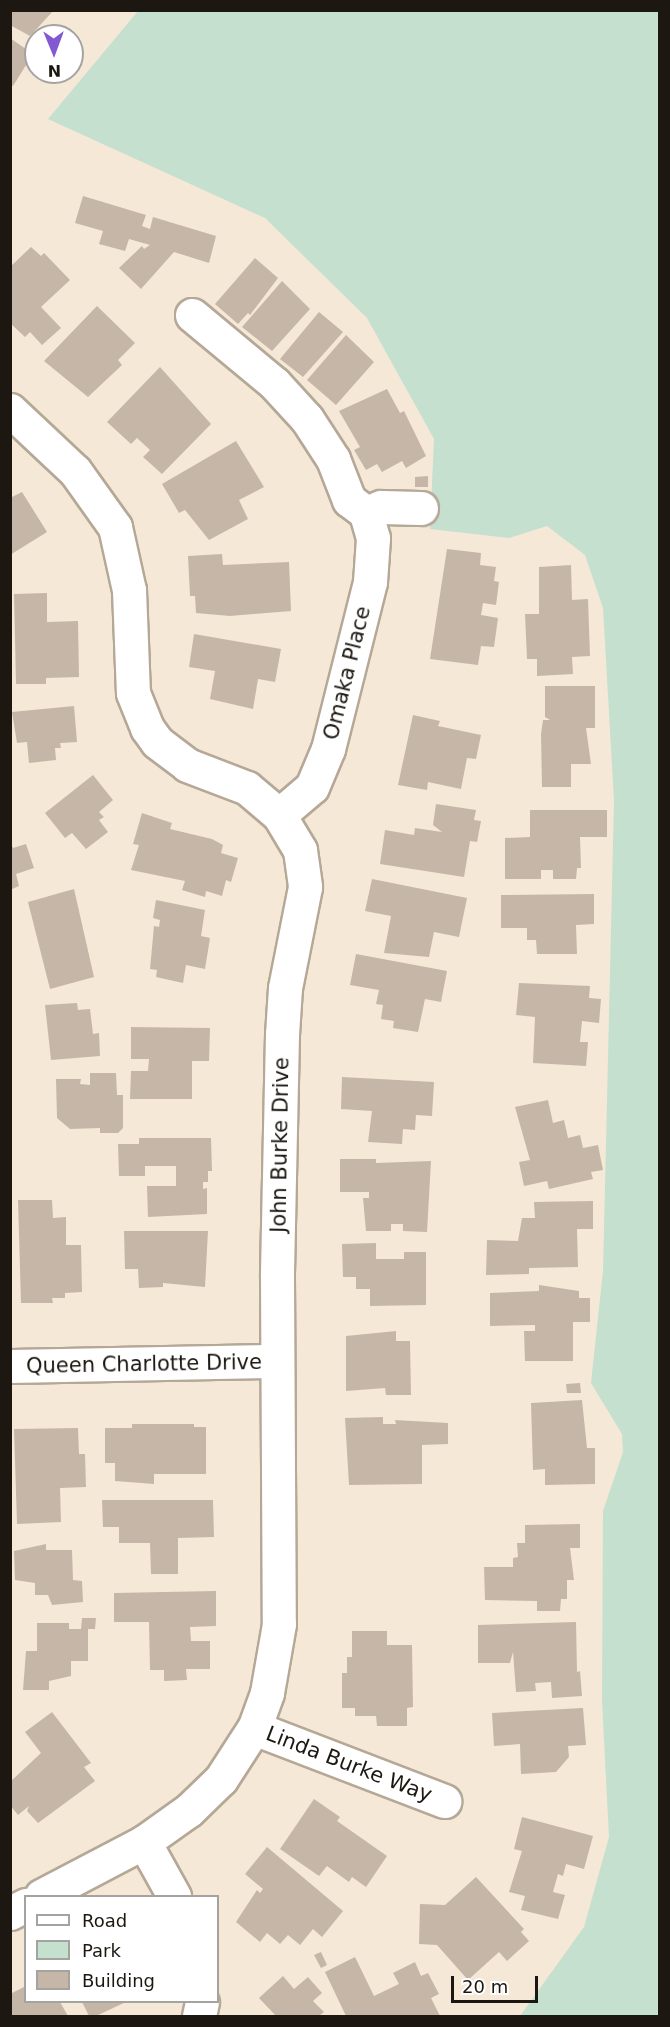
<!DOCTYPE html>
<html>
<head>
<meta charset="utf-8">
<style>
	body { margin:0 }
	#map { position:relative; width:670px; height:2027px; overflow:hidden; background:#f5e8d6; font-family:"DejaVu Sans",sans-serif }
	div>[style] { position:absolute }
	.green>* { inset:0; background:#c5e0cf }
	.building>* { inset:0; background:#c6b6a7 }
	.roads { filter:drop-shadow(2px 0 #b5a897) drop-shadow(-2px 0 #b5a897) drop-shadow(0 2px #b5a897) drop-shadow(0 -2px #b5a897) }
	.minor>* { height:33px; margin:-16.5px; padding:0 16.5px; transform-origin:16.5px; border-radius:16.5px; background:#fff }
	span { translate:-50% -50%; white-space:nowrap; text-align:center; line-height:1.15; -webkit-text-stroke:4.5px #fff; paint-order:stroke }
	.street-label { font-size:21px; color:#1c1811 }
	.frame { position:absolute; inset:0; border:12px solid #1c1811; pointer-events:none }
	.legend { position:absolute; left:24px; top:1895px; width:195px; height:108px; box-sizing:border-box; background:#fff; border:2px solid #a4a3a0; margin:0; padding:8px 10px; list-style:none; font-size:18px; color:#1c1811 }
	.legend li { display:flex; align-items:center; gap:12px; height:30px }
	.legend b { width:30px; border:2px solid #a4a3a0 }
	.north { position:absolute; left:24px; top:24px; width:60px; height:60px; box-sizing:border-box; background:#fff; border:2px solid #a4a3a0; border-radius:50%; rotate:179deg; font-size:16px; font-weight:700; line-height:24px; text-align:center; color:#1c1811 }
	.north::after { content:''; display:block; margin:auto; width:21px; height:27px; background:#8359d3; clip-path:polygon(50% 0,100% 100%,50% 72%,0 100%) }
	.scale { position:absolute; left:451px; top:1976px; width:87px; height:27px; box-sizing:border-box; border:3px solid #1c1811; border-top:0; padding-left:8px; font-size:18px; line-height:21px; white-space:nowrap; color:#1c1811; -webkit-text-stroke:4px #fff; paint-order:stroke }
</style>
</head>
<body>
<div id="map">
	<div class="green">
		<i style="clip-path:polygon(138px 11px,659px 11px,659px 2016px,520px 2016px,584px 1927px,609px 1837px,602px 1701px,603px 1511px,623px 1452px,622px 1434px,591px 1383px,603px 1271px,614px 801px,603px 608px,585px 555px,547px 526px,509px 538px,430px 529px,434px 439px,367px 318px,265px 218px,48px 119px)"></i>
	</div>
	<div class="building">
		<i style="clip-path:polygon(10px 10px,54px 10px,30px 36px,10px 25px)"></i>
		<i style="clip-path:polygon(10px 38px,33px 54px,13px 86px,10px 84px)"></i>
		<i style="clip-path:polygon(83px 196px,146px 215px,142px 226px,150px 229px,153px 217px,216px 236px,209px 263px,174px 252px,141px 289px,119px 268px,142px 246px,144px 249px,150px 245px,129px 239px,125px 251px,99px 244px,103px 231px,75px 223px)"></i>
		<i style="clip-path:polygon(31px 247px,41px 256px,44px 253px,70px 280px,41px 307px,61px 328px,42px 345px,30px 332px,25px 337px,10px 323px,10px 267px)"></i>
		<i style="clip-path:polygon(255px 258px,278px 278px,250px 315px,248px 313px,238px 324px,215px 304px)"></i>
		<i style="clip-path:polygon(282px 281px,310px 309px,272px 351px,242px 327px)"></i>
		<i style="clip-path:polygon(97px 306px,135px 343px,118px 360px,122px 365px,88px 397px,44px 361px)"></i>
		<i style="clip-path:polygon(319px 312px,343px 332px,303px 377px,280px 359px)"></i>
		<i style="clip-path:polygon(346px 335px,374px 362px,336px 405px,307px 380px)"></i>
		<i style="clip-path:polygon(160px 367px,211px 424px,162px 474px,143px 457px,150px 450px,137px 438px,131px 444px,107px 422px)"></i>
		<i style="clip-path:polygon(387px 389px,400px 413px,404px 411px,426px 456px,406px 468px,402px 461px,382px 472px,377px 464px,366px 470px,354px 450px,360px 447px,339px 411px)"></i>
		<i style="clip-path:polygon(236px 441px,264px 487px,239px 500px,248px 519px,209px 540px,185px 510px,179px 513px,162px 484px)"></i>
		<i style="clip-path:polygon(428px 476px,428px 487px,415px 487px,415px 477px)"></i>
		<i style="clip-path:polygon(22px 492px,47px 532px,10px 555px,10px 498px)"></i>
		<i style="clip-path:polygon(447px 549px,481px 553px,480px 565px,496px 567px,494px 581px,499px 582px,496px 605px,483px 603px,481px 615px,498px 618px,494px 647px,481px 646px,478px 665px,430px 659px)"></i>
		<i style="clip-path:polygon(222px 554px,223px 565px,289px 562px,291px 611px,230px 616px,196px 613px,195px 596px,190px 596px,188px 556px)"></i>
		<i style="clip-path:polygon(571px 565px,572px 600px,588px 599px,590px 656px,572px 657px,573px 674px,537px 676px,537px 659px,527px 659px,525px 614px,539px 614px,539px 567px)"></i>
		<i style="clip-path:polygon(47px 593px,47px 622px,78px 621px,79px 677px,46px 678px,46px 684px,16px 684px,14px 594px)"></i>
		<i style="clip-path:polygon(194px 634px,281px 649px,275px 682px,258px 679px,253px 709px,210px 699px,215px 671px,189px 667px)"></i>
		<i style="clip-path:polygon(545px 686px,595px 686px,595px 728px,586px 728px,591px 764px,571px 764px,571px 787px,542px 787px,541px 734px,543px 720px,550px 720px,545px 717px)"></i>
		<i style="clip-path:polygon(74px 706px,77px 742px,60px 743px,61px 748px,55px 748px,56px 760px,29px 763px,27px 742px,17px 743px,12px 712px)"></i>
		<i style="clip-path:polygon(413px 715px,440px 721px,438px 726px,481px 735px,476px 759px,467px 758px,461px 789px,428px 782px,427px 790px,398px 785px)"></i>
		<i style="clip-path:polygon(93px 775px,113px 800px,99px 812px,104px 817px,99px 820px,108px 832px,86px 849px,72px 833px,65px 838px,45px 813px)"></i>
		<i style="clip-path:polygon(436px 804px,476px 810px,474px 820px,481px 821px,477px 842px,470px 841px,464px 877px,380px 864px,385px 830px,414px 835px,415px 828px,442px 832px,433px 825px)"></i>
		<i style="clip-path:polygon(530px 810px,607px 810px,607px 837px,580px 837px,581px 868px,577px 868px,576px 879px,553px 879px,553px 870px,541px 870px,541px 879px,505px 879px,505px 838px,530px 837px)"></i>
		<i style="clip-path:polygon(142px 813px,172px 823px,170px 829px,212px 839px,223px 845px,221px 853px,238px 858px,231px 882px,226px 880px,222px 896px,206px 891px,205px 897px,182px 890px,185px 881px,131px 870px,139px 845px,133px 844px)"></i>
		<i style="clip-path:polygon(10px 842px,13px 848px,26px 844px,34px 868px,16px 874px,19px 886px,10px 890px)"></i>
		<i style="clip-path:polygon(372px 879px,467px 898px,459px 937px,434px 932px,429px 957px,384px 953px,391px 916px,365px 911px)"></i>
		<i style="clip-path:polygon(74px 889px,94px 977px,50px 989px,28px 902px)"></i>
		<i style="clip-path:polygon(594px 894px,594px 924px,576px 925px,577px 954px,537px 954px,536px 940px,527px 940px,527px 928px,501px 928px,501px 895px)"></i>
		<i style="clip-path:polygon(156px 900px,205px 910px,201px 936px,210px 938px,205px 969px,186px 965px,183px 983px,156px 977px,157px 970px,150px 969px,154px 926px,159px 927px,160px 920px,153px 918px)"></i>
		<i style="clip-path:polygon(356px 954px,447px 971px,441px 1002px,425px 999px,418px 1032px,393px 1028px,394px 1021px,381px 1019px,383px 1005px,376px 1004px,379px 990px,350px 985px)"></i>
		<i style="clip-path:polygon(519px 983px,590px 986px,589px 998px,601px 999px,599px 1023px,582px 1021px,580px 1042px,588px 1042px,586px 1066px,533px 1063px,535px 1017px,516px 1015px)"></i>
		<i style="clip-path:polygon(77px 1003px,78px 1010px,90px 1009px,93px 1034px,99px 1033px,100px 1056px,51px 1060px,45px 1005px)"></i>
		<i style="clip-path:polygon(131px 1027px,210px 1028px,209px 1061px,192px 1061px,192px 1099px,130px 1099px,131px 1071px,148px 1071px,149px 1059px,131px 1059px)"></i>
		<i style="clip-path:polygon(90px 1073px,116px 1073px,117px 1095px,123px 1095px,123px 1128px,118px 1133px,100px 1133px,100px 1128px,70px 1129px,57px 1118px,56px 1079px,81px 1079px,80px 1084px,90px 1085px)"></i>
		<i style="clip-path:polygon(342px 1077px,434px 1082px,432px 1116px,416px 1115px,415px 1130px,403px 1129px,402px 1144px,368px 1142px,372px 1111px,341px 1109px)"></i>
		<i style="clip-path:polygon(548px 1100px,553px 1123px,564px 1120px,568px 1138px,580px 1135px,583px 1148px,598px 1145px,603px 1170px,591px 1172px,593px 1179px,549px 1189px,547px 1181px,524px 1186px,519px 1162px,530px 1160px,515px 1107px)"></i>
		<i style="clip-path:polygon(139px 1138px,211px 1138px,212px 1171px,208px 1171px,208px 1182px,203px 1182px,203px 1189px,207px 1188px,207px 1214px,148px 1217px,147px 1186px,176px 1186px,176px 1166px,145px 1166px,145px 1176px,119px 1176px,118px 1144px,139px 1144px)"></i>
		<i style="clip-path:polygon(340px 1159px,376px 1159px,376px 1163px,431px 1161px,427px 1232px,403px 1231px,403px 1224px,391px 1224px,391px 1231px,366px 1231px,363px 1198px,369px 1198px,369px 1192px,340px 1192px)"></i>
		<i style="clip-path:polygon(18px 1200px,52px 1200px,53px 1218px,66px 1217px,66px 1245px,81px 1245px,82px 1292px,65px 1293px,65px 1298px,52px 1298px,53px 1303px,21px 1303px)"></i>
		<i style="clip-path:polygon(593px 1201px,593px 1229px,577px 1229px,578px 1267px,529px 1268px,529px 1274px,486px 1275px,487px 1240px,518px 1241px,522px 1218px,535px 1218px,534px 1202px)"></i>
		<i style="clip-path:polygon(124px 1231px,208px 1231px,205px 1287px,163px 1283px,163px 1287px,139px 1288px,138px 1269px,125px 1269px)"></i>
		<i style="clip-path:polygon(376px 1243px,376px 1259px,404px 1259px,404px 1252px,426px 1252px,426px 1305px,370px 1306px,370px 1289px,356px 1289px,356px 1277px,343px 1277px,342px 1244px)"></i>
		<i style="clip-path:polygon(539px 1285px,579px 1291px,579px 1298px,590px 1298px,590px 1322px,573px 1322px,573px 1361px,525px 1361px,524px 1331px,535px 1331px,535px 1325px,490px 1326px,490px 1293px,539px 1291px)"></i>
		<i style="clip-path:polygon(396px 1331px,396px 1341px,410px 1341px,411px 1395px,386px 1395px,385px 1388px,346px 1391px,346px 1336px)"></i>
		<i style="clip-path:polygon(580px 1383px,581px 1393px,567px 1393px,566px 1384px)"></i>
		<i style="clip-path:polygon(582px 1400px,587px 1448px,595px 1448px,595px 1484px,545px 1485px,545px 1469px,533px 1470px,531px 1403px)"></i>
		<i style="clip-path:polygon(383px 1417px,383px 1424px,396px 1424px,395px 1420px,448px 1423px,448px 1444px,422px 1445px,422px 1484px,349px 1485px,345px 1418px)"></i>
		<i style="clip-path:polygon(132px 1424px,194px 1424px,194px 1427px,206px 1427px,206px 1474px,154px 1474px,154px 1484px,115px 1481px,115px 1463px,105px 1463px,105px 1428px,132px 1428px)"></i>
		<i style="clip-path:polygon(78px 1428px,79px 1454px,85px 1454px,86px 1487px,60px 1488px,61px 1522px,17px 1524px,14px 1429px)"></i>
		<i style="clip-path:polygon(102px 1500px,213px 1500px,214px 1537px,178px 1538px,178px 1574px,151px 1574px,150px 1543px,119px 1543px,119px 1527px,103px 1527px)"></i>
		<i style="clip-path:polygon(580px 1524px,580px 1548px,570px 1548px,574px 1580px,567px 1580px,567px 1599px,561px 1599px,560px 1611px,537px 1611px,537px 1601px,485px 1600px,484px 1567px,513px 1567px,513px 1558px,518px 1557px,517px 1543px,525px 1543px,525px 1525px)"></i>
		<i style="clip-path:polygon(46px 1544px,46px 1550px,72px 1550px,73px 1580px,82px 1581px,83px 1602px,52px 1605px,48px 1595px,35px 1595px,35px 1583px,15px 1580px,14px 1551px)"></i>
		<i style="clip-path:polygon(216px 1591px,216px 1626px,190px 1627px,191px 1641px,210px 1641px,210px 1669px,186px 1669px,187px 1680px,164px 1681px,164px 1670px,150px 1670px,149px 1622px,114px 1622px,114px 1593px)"></i>
		<i style="clip-path:polygon(82px 1618px,96px 1618px,95px 1629px,88px 1629px,88px 1661px,71px 1661px,71px 1676px,49px 1681px,49px 1690px,23px 1690px,26px 1651px,37px 1651px,37px 1623px,69px 1623px,69px 1629px,81px 1629px)"></i>
		<i style="clip-path:polygon(576px 1622px,577px 1672px,580px 1671px,582px 1696px,552px 1698px,551px 1682px,535px 1683px,536px 1691px,516px 1692px,513px 1652px,510px 1663px,478px 1663px,478px 1625px)"></i>
		<i style="clip-path:polygon(352px 1631px,387px 1631px,387px 1645px,412px 1645px,413px 1707px,407px 1708px,407px 1726px,377px 1726px,376px 1716px,355px 1716px,355px 1708px,342px 1708px,342px 1673px,347px 1673px,347px 1657px,352px 1657px)"></i>
		<i style="clip-path:polygon(583px 1708px,586px 1745px,568px 1746px,569px 1757px,556px 1772px,521px 1774px,520px 1744px,494px 1746px,492px 1713px)"></i>
		<i style="clip-path:polygon(52px 1712px,91px 1763px,84px 1767px,95px 1781px,38px 1823px,27px 1811px,29px 1806px,18px 1815px,10px 1805px,10px 1782px,41px 1753px,25px 1732px)"></i>
		<i style="clip-path:polygon(314px 1799px,340px 1817px,337px 1821px,387px 1856px,366px 1887px,352px 1877px,349px 1882px,327px 1866px,319px 1876px,280px 1849px)"></i>
		<i style="clip-path:polygon(522px 1817px,593px 1836px,584px 1869px,566px 1864px,563px 1876px,558px 1874px,553px 1892px,565px 1895px,558px 1919px,521px 1910px,525px 1896px,509px 1892px,522px 1851px,514px 1849px)"></i>
		<i style="clip-path:polygon(267px 1847px,343px 1911px,322px 1937px,313px 1929px,300px 1945px,288px 1935px,280px 1944px,267px 1933px,260px 1942px,236px 1922px,257px 1890px,260px 1893px,263px 1889px,245px 1874px)"></i>
		<i style="clip-path:polygon(476px 1877px,524px 1929px,521px 1932px,529px 1941px,507px 1961px,499px 1952px,468px 1980px,437px 1945px,419px 1944px,420px 1904px,445px 1905px)"></i>
		<i style="clip-path:polygon(321px 1952px,327px 1965px,321px 1968px,314px 1955px)"></i>
		<i style="clip-path:polygon(355px 1957px,374px 1996px,399px 1984px,393px 1973px,415px 1962px,421px 1976px,428px 1973px,439px 1994px,431px 1998px,440px 2016px,346px 2016px,325px 1972px)"></i>
		<i style="clip-path:polygon(283px 1976px,294px 1989px,308px 1977px,322px 1993px,313px 2001px,324px 2012px,319px 2016px,276px 2016px,259px 1998px)"></i>
		<i style="clip-path:polygon(26px 1986px,26px 2002px,60px 2002px,68px 2016px,10px 2016px,10px 1994px)"></i>
		<i style="clip-path:polygon(82px 2002px,126px 2002px,96px 2016px,89px 2016px)"></i>
	</div>
	<div class="roads">
		<div class="minor">
			<i style="left:192px;top:315px;width:107px;rotate:39.7deg"></i>
			<i style="left:274px;top:383px;width:49px;rotate:47.5deg"></i>
			<i style="left:307px;top:419px;width:48px;rotate:57deg"></i>
			<i style="left:333px;top:459px;width:44px;rotate:68.7deg"></i>
			<i style="left:349px;top:500px;width:21px;rotate:37deg"></i>
			<i style="left:10px;top:410px;width:89px;rotate:43.2deg"></i>
			<i style="left:75px;top:471px;width:69px;rotate:54.5deg"></i>
			<i style="left:115px;top:527px;width:65px;rotate:77.5deg"></i>
			<i style="left:129px;top:590px;width:103px;rotate:87.8deg"></i>
			<i style="left:133px;top:693px;width:38px;rotate:68deg"></i>
			<i style="left:147px;top:728px;width:17px;rotate:54deg"></i>
			<i style="left:157px;top:742px;width:38px;rotate:37deg"></i>
			<i style="left:187px;top:765px;width:64px;rotate:21deg"></i>
			<i style="left:247px;top:788px;width:42px;rotate:40.2deg"></i>
			<i style="left:279px;top:815px;width:41px;rotate:59deg"></i>
			<i style="left:300px;top:850px;width:37px;rotate:82deg"></i>
			<i style="left:305px;top:887px;width:103px;rotate:101.2deg"></i>
			<i style="left:285px;top:988px;width:46px;rotate:93.7deg"></i>
			<i style="left:282px;top:1034px;width:243px;rotate:91.2deg"></i>
			<i style="left:277px;top:1277px;width:347px;rotate:89.7deg"></i>
			<i style="left:279px;top:1624px;width:70px;rotate:99.9deg"></i>
			<i style="left:267px;top:1693px;width:37px;rotate:110deg"></i>
			<i style="left:254px;top:1728px;width:61px;rotate:122.9deg"></i>
			<i style="left:221px;top:1779px;width:45px;rotate:135.9deg"></i>
			<i style="left:189px;top:1810px;width:55px;rotate:144.6deg"></i>
			<i style="left:144px;top:1842px;width:116px;rotate:152.3deg"></i>
			<i style="left:279px;top:815px;width:43px;rotate:-40.3deg"></i>
			<i style="left:312px;top:787px;width:41px;rotate:-67.2deg"></i>
			<i style="left:328px;top:749px;width:172px;rotate:-75.9deg"></i>
			<i style="left:370px;top:582px;width:44px;rotate:-86.1deg"></i>
			<i style="left:373px;top:538px;width:26px;rotate:-106deg"></i>
			<i style="left:366px;top:513px;width:16px;rotate:-22deg"></i>
			<i style="left:381px;top:507px;width:40px;rotate:1.4deg"></i>
			<i style="left:10px;top:1366px;width:267px;rotate:-1.1deg"></i>
			<i style="left:254px;top:1728px;width:204px;rotate:21deg"></i>
			<i style="left:144px;top:1842px;width:62px;rotate:60.9deg"></i>
			<i style="left:10px;top:1913px;width:18px;rotate:-27deg"></i>
			<i style="left:199px;top:2016px;width:14px;rotate:-78deg"></i>
		</div>
	</div>
	<div class="street-label">
		<span style="left:347px;top:673px;rotate:-76deg">Omaka Place</span>
		<span style="left:280px;top:1145px;rotate:-89deg">John Burke Drive</span>
		<span style="left:144px;top:1364px;rotate:-1deg">Queen Charlotte Drive</span>
		<span style="left:349px;top:1764px;rotate:21deg">Linda Burke Way</span>
	</div>
	<div class="frame"></div>
	<ul class="legend">
	<li><b style="height:8px;background:#fff"></b>Road</li>
	<li><b style="height:16px;background:#c5e0cf"></b>Park</li>
	<li><b style="height:16px;background:#c6b6a7"></b>Building</li>
	</ul>
	<div class="north">N</div>
	<div class="scale">20 m</div>
</div>
</body>
</html>
